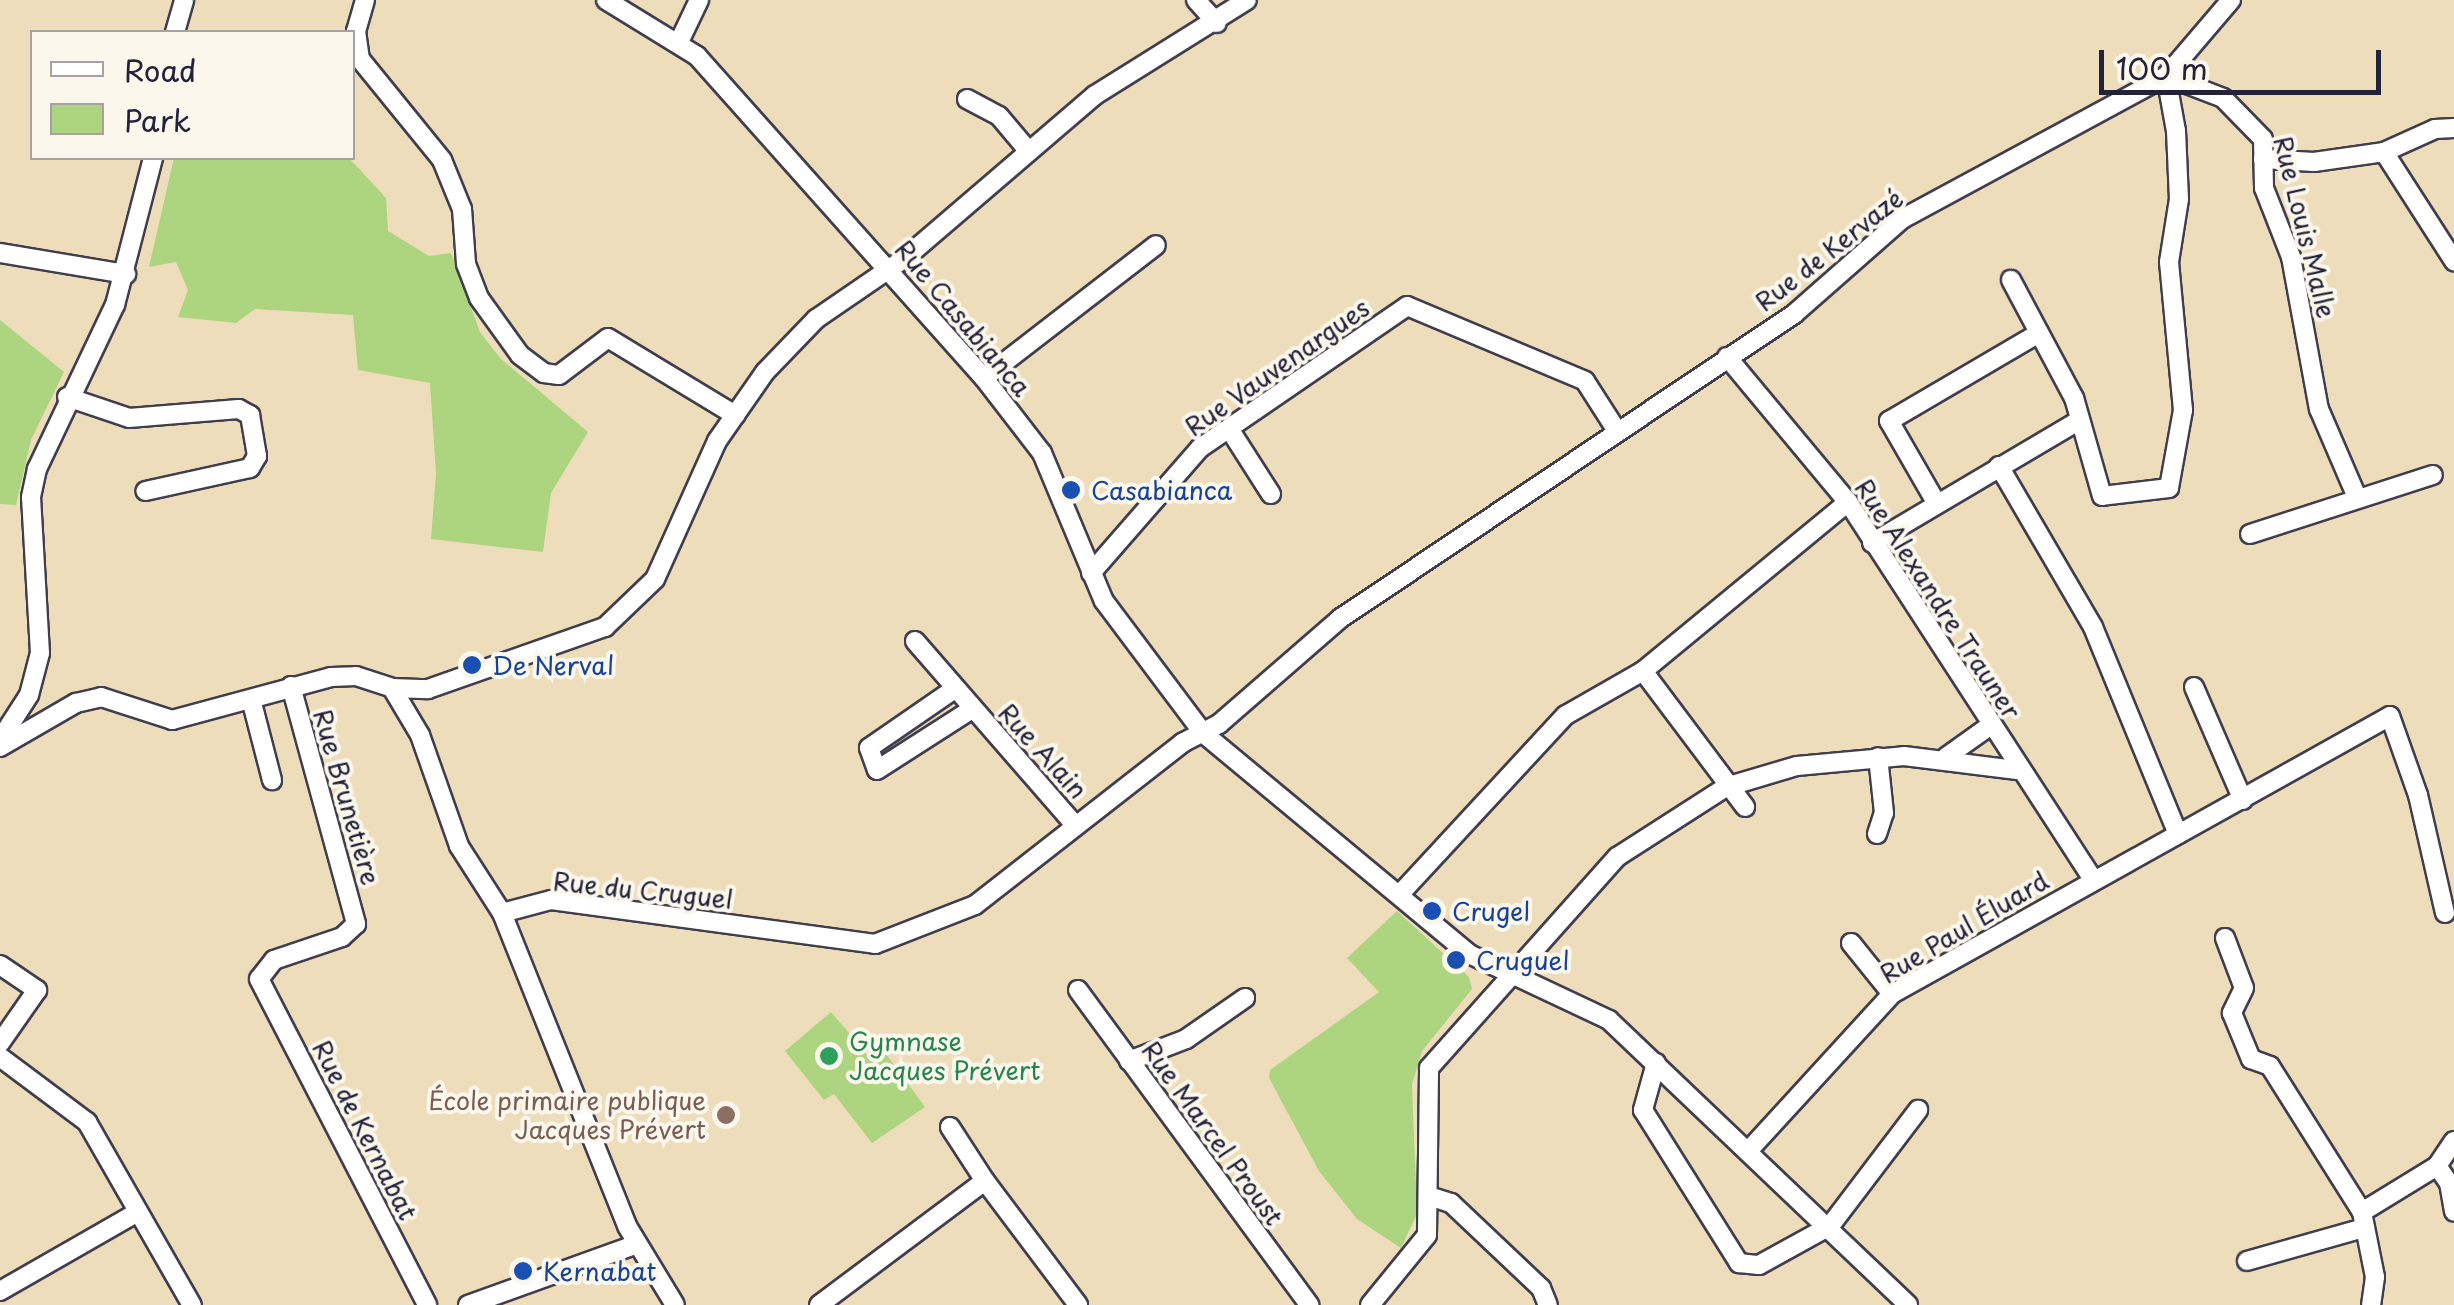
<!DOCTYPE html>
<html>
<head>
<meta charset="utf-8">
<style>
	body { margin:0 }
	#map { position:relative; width:2454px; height:1305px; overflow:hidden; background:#edddbb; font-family:"Playpen Sans",sans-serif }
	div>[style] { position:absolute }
	.green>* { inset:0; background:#add47e }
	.roads { filter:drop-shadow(2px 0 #403e4e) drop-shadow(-2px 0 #403e4e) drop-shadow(0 2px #403e4e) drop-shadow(0 -2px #403e4e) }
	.minor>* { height:18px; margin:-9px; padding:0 9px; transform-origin:9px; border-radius:9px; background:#fff }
	.dots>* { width:28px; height:28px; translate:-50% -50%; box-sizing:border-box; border:5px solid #fbf7ec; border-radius:50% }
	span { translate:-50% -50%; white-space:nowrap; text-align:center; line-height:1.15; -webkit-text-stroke:8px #fbf7ec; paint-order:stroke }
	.street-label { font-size:25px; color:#22223b }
	.transit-label { font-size:25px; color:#164399 }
	.left { translate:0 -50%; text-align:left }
	.leisure-label { font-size:25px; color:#27864d }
	.education-label { font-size:25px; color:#785e54 }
	.right { translate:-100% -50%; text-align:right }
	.legend { position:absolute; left:30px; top:30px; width:325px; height:130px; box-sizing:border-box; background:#fbf7ec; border:2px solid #a4a2a5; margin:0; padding:12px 18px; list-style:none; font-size:30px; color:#22223b }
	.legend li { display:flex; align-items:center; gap:20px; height:50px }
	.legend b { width:50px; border:2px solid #a4a2a5 }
	.scale { position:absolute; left:2099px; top:50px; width:282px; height:45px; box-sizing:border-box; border:5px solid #22223b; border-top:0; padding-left:12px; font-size:30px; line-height:35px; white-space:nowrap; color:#22223b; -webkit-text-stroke:8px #fbf7ec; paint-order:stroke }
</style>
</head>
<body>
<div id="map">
	<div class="green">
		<i style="clip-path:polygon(174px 158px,349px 158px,386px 198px,388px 231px,429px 256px,451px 253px,480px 332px,500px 358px,588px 432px,551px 493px,543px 552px,431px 539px,436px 474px,430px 383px,358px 370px,353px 315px,255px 309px,236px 323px,178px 317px,188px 290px,176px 262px,149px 267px)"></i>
		<i style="clip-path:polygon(0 320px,64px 372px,31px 440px,16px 505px,0 504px)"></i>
		<i style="clip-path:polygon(1397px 911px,1469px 977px,1472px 989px,1422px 1051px,1412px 1084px,1417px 1214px,1401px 1248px,1357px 1219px,1319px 1171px,1269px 1078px,1270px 1070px,1379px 992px,1347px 958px)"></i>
		<i style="clip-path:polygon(831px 1012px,873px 1061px,884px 1051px,925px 1107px,872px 1143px,834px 1094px,824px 1100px,785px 1051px)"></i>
	</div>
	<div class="roads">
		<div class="minor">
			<i style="left:365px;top:0;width:32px;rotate:106deg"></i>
			<i style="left:356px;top:31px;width:28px;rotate:82deg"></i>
			<i style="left:360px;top:59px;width:130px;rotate:50.9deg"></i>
			<i style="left:442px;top:160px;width:53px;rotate:67.8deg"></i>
			<i style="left:462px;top:209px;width:55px;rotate:85.8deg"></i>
			<i style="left:466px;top:264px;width:36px;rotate:69deg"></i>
			<i style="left:479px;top:298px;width:70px;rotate:54.3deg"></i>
			<i style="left:520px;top:355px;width:30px;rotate:37deg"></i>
			<i style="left:544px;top:373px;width:15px;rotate:8deg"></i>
			<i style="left:559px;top:375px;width:61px;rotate:-37.1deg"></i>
			<i style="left:608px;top:338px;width:149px;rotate:31.2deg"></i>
			<i style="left:606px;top:0;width:107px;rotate:31.6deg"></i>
			<i style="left:697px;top:56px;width:431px;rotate:48.3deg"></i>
			<i style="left:984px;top:378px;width:95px;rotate:52.3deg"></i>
			<i style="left:1042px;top:453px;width:160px;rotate:67.3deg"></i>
			<i style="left:1104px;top:601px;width:165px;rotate:53.1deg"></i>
			<i style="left:1203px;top:733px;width:346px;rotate:39.7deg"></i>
			<i style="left:1469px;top:954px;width:155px;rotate:25.2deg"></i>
			<i style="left:1609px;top:1020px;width:413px;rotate:43.6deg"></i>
			<i style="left:1196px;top:0;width:31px;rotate:48deg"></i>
			<i style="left:2231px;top:0;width:100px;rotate:130.5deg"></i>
			<i style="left:2166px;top:76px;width:61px;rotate:21.1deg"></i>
			<i style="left:2223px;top:98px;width:57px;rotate:45.7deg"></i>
			<i style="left:2263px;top:139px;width:49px;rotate:88.8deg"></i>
			<i style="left:2264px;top:188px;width:74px;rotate:68.6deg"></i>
			<i style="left:2291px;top:257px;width:155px;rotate:79.6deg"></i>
			<i style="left:2319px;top:409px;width:94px;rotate:66.7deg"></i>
			<i style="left:175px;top:32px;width:33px;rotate:-74deg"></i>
			<i style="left:679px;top:42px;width:47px;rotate:-64.5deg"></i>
			<i style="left:967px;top:99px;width:36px;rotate:28deg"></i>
			<i style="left:999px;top:116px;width:42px;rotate:49.8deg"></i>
			<i style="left:2384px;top:152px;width:56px;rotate:-24.3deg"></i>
			<i style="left:2435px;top:129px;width:19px;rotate:-3deg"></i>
			<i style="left:2263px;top:159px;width:51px;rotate:3.4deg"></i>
			<i style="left:2314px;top:162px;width:71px;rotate:-8.1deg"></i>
			<i style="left:2384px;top:152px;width:130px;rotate:57.3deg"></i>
			<i style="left:0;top:253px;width:128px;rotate:9.5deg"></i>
			<i style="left:1727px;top:357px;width:189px;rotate:50.2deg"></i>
			<i style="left:1848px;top:502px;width:448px;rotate:57deg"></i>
			<i style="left:984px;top:378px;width:217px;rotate:-37.7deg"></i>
			<i style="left:67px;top:397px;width:65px;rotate:18.7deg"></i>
			<i style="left:129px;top:418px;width:110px;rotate:-4.7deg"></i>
			<i style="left:239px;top:409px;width:13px;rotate:29deg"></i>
			<i style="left:250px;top:415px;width:42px;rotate:80.3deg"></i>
			<i style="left:257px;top:456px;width:14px;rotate:120deg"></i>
			<i style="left:250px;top:468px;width:107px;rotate:167.6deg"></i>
			<i style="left:1230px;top:430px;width:76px;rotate:57.4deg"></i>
			<i style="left:1999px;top:466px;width:186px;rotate:59.7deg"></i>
			<i style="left:2093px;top:627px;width:224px;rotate:67.7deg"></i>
			<i style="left:1937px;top:504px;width:96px;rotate:-120deg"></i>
			<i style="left:1889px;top:421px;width:174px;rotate:-30.4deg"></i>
			<i style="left:2250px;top:534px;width:192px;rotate:-17.9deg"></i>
			<i style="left:1872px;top:543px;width:239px;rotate:-30.6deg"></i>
			<i style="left:1091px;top:573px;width:166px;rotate:-48.9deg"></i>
			<i style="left:1200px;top:448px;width:251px;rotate:-34.4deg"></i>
			<i style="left:1407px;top:306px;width:193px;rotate:22.8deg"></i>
			<i style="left:1585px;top:381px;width:59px;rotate:57.4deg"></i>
			<i style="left:915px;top:641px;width:245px;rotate:49deg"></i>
			<i style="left:1643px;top:671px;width:170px;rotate:53.1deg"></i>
			<i style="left:291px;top:686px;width:247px;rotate:74.7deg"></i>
			<i style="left:356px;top:924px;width:19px;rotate:137deg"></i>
			<i style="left:342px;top:937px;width:72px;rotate:161.3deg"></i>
			<i style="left:274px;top:960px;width:24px;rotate:128deg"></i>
			<i style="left:259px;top:979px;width:367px;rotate:62.7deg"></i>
			<i style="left:2194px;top:687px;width:123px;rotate:66.6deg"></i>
			<i style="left:392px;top:688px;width:36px;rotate:2deg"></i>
			<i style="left:428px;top:689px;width:188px;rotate:-19.3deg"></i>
			<i style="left:605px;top:627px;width:69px;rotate:-43.8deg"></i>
			<i style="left:655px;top:579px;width:151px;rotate:-65.8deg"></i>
			<i style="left:717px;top:441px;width:84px;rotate:-55.2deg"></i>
			<i style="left:765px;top:372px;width:74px;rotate:-46.1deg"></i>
			<i style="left:816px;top:319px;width:108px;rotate:-34.4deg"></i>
			<i style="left:905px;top:258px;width:250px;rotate:-40.6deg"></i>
			<i style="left:1095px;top:95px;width:179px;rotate:-32deg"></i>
			<i style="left:953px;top:690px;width:102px;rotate:145.4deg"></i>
			<i style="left:869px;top:748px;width:23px;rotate:70deg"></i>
			<i style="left:877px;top:770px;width:113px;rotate:-32.7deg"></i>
			<i style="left:251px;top:699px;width:84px;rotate:75.5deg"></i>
			<i style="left:0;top:740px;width:54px;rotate:-57.2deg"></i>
			<i style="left:29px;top:695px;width:43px;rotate:-75.3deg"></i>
			<i style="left:40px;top:653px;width:156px;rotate:-93.3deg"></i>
			<i style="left:31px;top:497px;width:29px;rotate:-78deg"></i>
			<i style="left:37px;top:469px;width:182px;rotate:-64.6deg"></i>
			<i style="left:115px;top:305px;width:152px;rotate:-75.5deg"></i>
			<i style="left:0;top:747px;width:88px;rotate:-30.1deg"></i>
			<i style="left:76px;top:703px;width:26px;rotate:-13deg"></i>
			<i style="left:101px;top:697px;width:75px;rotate:17.9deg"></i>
			<i style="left:172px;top:720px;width:165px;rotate:-15.1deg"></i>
			<i style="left:331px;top:677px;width:25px;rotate:-2deg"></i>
			<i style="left:356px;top:676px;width:38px;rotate:18deg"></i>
			<i style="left:392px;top:688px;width:55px;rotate:59.2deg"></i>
			<i style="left:420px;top:735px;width:118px;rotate:70.6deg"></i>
			<i style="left:459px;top:846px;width:80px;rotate:57.3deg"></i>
			<i style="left:502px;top:913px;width:337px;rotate:68.2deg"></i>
			<i style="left:627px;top:1226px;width:92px;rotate:58.7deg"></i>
			<i style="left:1946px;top:757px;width:55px;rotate:-35.4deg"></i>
			<i style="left:1877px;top:834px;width:22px;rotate:-72deg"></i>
			<i style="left:1884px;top:813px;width:56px;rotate:-96.1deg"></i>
			<i style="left:1400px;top:894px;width:244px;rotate:-47.2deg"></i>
			<i style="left:1566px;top:715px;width:89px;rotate:-29.7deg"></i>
			<i style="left:1643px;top:671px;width:266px;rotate:-39.5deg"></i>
			<i style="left:502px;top:913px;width:51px;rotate:-14.9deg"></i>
			<i style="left:551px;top:900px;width:327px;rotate:7.7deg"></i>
			<i style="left:875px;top:944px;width:107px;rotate:-21.3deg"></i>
			<i style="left:975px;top:905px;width:263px;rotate:-38deg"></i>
			<i style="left:1182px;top:743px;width:42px;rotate:-27.2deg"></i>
			<i style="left:1219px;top:724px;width:162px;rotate:-41deg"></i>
			<i style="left:1341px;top:618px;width:546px;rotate:-33.86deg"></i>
			<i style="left:1794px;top:314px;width:144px;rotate:-41.3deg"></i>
			<i style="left:1902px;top:219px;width:300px;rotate:-28.4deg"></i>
			<i style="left:2166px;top:76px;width:56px;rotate:79.7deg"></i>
			<i style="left:2176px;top:131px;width:68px;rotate:87.5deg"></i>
			<i style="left:2179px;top:199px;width:64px;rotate:99deg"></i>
			<i style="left:2169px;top:262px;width:149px;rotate:84.6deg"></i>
			<i style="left:2183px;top:410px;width:79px;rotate:100.2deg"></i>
			<i style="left:2169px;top:488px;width:67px;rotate:173.2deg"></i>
			<i style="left:2102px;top:496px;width:102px;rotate:-105.9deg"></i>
			<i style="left:2074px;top:398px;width:134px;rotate:-118.1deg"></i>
			<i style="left:2225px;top:938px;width:53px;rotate:69.2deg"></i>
			<i style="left:2244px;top:988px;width:28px;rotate:116deg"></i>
			<i style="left:2232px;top:1013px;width:50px;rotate:67.6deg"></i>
			<i style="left:2251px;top:1059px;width:20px;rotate:20deg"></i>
			<i style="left:2270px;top:1066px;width:173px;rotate:57.8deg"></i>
			<i style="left:2362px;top:1212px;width:66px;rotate:78.7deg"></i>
			<i style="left:2375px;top:1277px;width:28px;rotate:98deg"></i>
			<i style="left:1851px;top:943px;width:65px;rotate:51.2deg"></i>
			<i style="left:0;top:965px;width:45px;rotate:34deg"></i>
			<i style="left:37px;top:990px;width:65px;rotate:124.9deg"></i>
			<i style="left:1078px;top:990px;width:391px;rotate:53.7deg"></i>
			<i style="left:0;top:1057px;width:109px;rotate:36.8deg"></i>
			<i style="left:87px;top:1122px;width:211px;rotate:60.2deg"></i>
			<i style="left:1129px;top:1061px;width:61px;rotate:-21.1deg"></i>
			<i style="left:1186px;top:1039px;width:72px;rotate:-34.8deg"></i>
			<i style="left:1656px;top:1063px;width:49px;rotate:105.5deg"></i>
			<i style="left:1643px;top:1110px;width:181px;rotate:57.9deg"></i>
			<i style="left:1739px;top:1263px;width:20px;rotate:6deg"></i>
			<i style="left:1759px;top:1265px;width:81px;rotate:-28.8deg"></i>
			<i style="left:1830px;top:1226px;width:146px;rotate:-52.8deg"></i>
			<i style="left:950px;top:1127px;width:64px;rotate:57.1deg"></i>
			<i style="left:1750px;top:1149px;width:210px;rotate:-47.5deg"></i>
			<i style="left:1892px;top:994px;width:570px;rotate:-29.17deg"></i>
			<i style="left:2390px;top:716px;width:84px;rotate:70.5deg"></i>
			<i style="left:2418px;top:795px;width:121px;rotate:77.1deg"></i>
			<i style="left:2437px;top:1166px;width:21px;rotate:55deg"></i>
			<i style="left:2449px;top:1183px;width:29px;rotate:80deg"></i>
			<i style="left:1432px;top:1197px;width:20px;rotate:18deg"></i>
			<i style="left:1451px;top:1203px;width:124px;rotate:43.4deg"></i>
			<i style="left:1541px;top:1288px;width:18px;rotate:68deg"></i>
			<i style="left:2362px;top:1212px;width:88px;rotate:-31.5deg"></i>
			<i style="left:2437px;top:1166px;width:30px;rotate:-56deg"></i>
			<i style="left:2247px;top:1261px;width:122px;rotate:-15.8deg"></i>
			<i style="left:0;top:1291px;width:159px;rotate:-29.8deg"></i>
			<i style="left:468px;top:1305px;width:180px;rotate:-19.8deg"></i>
			<i style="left:819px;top:1305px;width:207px;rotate:-36.8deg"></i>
			<i style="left:985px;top:1181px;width:155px;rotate:53.1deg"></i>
			<i style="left:1370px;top:1305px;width:90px;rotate:-50.8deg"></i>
			<i style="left:1427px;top:1235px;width:167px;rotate:-89.3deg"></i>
			<i style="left:1429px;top:1068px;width:283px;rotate:-48.3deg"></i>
			<i style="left:1617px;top:857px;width:130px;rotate:-32.7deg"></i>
			<i style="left:1726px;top:787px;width:74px;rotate:-16.5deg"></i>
			<i style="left:1797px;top:766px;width:107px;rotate:-5.3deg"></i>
			<i style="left:1904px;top:756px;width:114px;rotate:7.1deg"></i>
		</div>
	</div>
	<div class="dots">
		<i style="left:1071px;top:490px;background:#1a4fb4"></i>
		<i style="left:472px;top:665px;background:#1a4fb4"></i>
		<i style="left:1432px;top:911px;background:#1a4fb4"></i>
		<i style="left:1456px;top:960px;background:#1a4fb4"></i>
		<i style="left:829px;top:1056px;background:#2e9e5b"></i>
		<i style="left:726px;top:1115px;background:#8d6e63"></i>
		<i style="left:523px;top:1271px;background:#1a4fb4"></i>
	</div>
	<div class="street-label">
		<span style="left:2305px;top:227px;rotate:76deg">Rue Louis Malle</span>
		<span style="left:1829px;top:250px;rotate:-38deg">Rue de Kervazé</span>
		<span style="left:963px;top:318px;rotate:50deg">Rue Casabianca</span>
		<span style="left:1277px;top:367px;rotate:-35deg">Rue Vauvenargues</span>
		<span style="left:1938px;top:599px;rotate:57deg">Rue Alexandre Trauner</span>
		<span style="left:1043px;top:751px;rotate:48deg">Rue Alain</span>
		<span style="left:347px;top:797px;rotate:74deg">Rue Brunetière</span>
		<span style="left:643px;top:890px;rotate:6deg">Rue du Cruguel</span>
		<span style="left:1964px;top:927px;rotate:-31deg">Rue Paul Éluard</span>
		<span style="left:365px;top:1130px;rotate:63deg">Rue de Kernabat</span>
		<span style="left:1213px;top:1133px;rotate:54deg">Rue Marcel Proust</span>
	</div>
	<div class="transit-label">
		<span class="left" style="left:1091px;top:490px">Casabianca</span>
		<span class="left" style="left:492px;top:665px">De Nerval</span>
		<span class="left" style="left:1452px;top:911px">Crugel</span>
		<span class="left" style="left:1476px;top:960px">Cruguel</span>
		<span class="left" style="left:543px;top:1271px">Kernabat</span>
	</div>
	<div class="leisure-label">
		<span class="left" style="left:849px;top:1056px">Gymnase<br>Jacques Prévert</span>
	</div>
	<div class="education-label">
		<span class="right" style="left:706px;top:1115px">École primaire publique<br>Jacques Prévert</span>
	</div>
	<ul class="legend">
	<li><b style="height:12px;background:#fff"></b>Road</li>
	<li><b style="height:28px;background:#add47e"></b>Park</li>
	</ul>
	<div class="scale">100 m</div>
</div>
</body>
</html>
